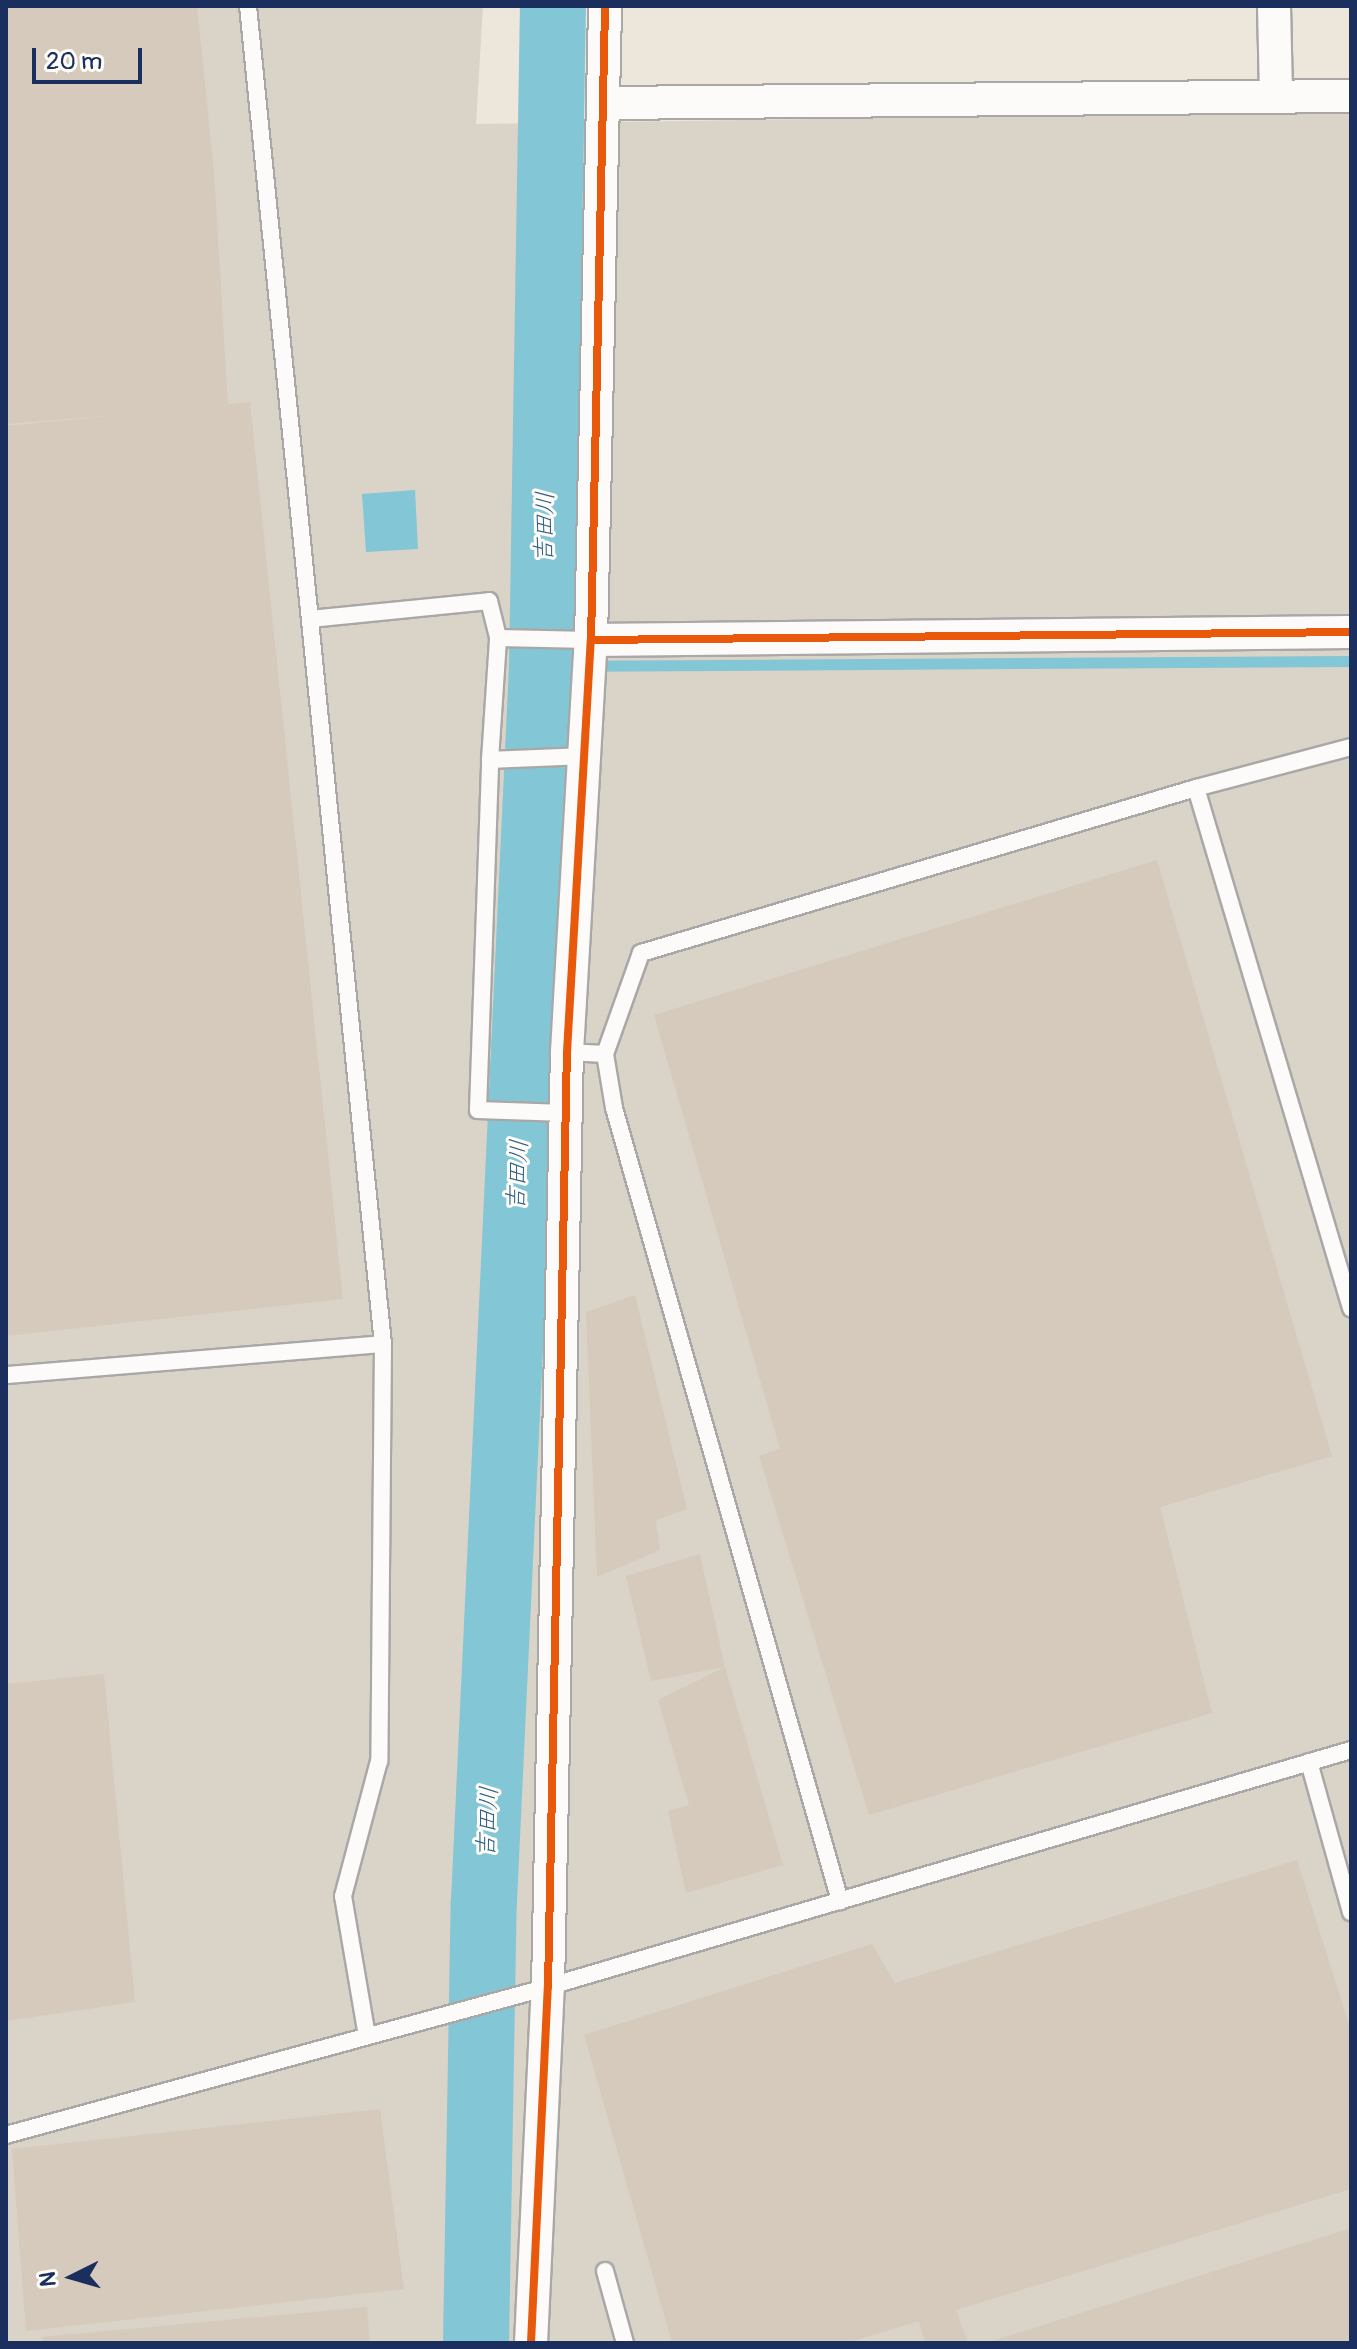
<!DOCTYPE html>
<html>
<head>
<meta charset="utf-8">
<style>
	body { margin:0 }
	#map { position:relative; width:1357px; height:2349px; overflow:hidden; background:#ede6da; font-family:Pangolin,"Klee One",sans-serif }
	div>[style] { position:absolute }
	.industrial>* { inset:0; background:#dad3c7 }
	.water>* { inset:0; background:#83c6d6 }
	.stream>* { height:11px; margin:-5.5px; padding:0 5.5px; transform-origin:5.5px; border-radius:5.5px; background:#83c6d6 }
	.river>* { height:66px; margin:-33px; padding:0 33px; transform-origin:33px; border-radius:33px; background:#83c6d6 }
	.building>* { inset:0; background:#d6cabc }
	.roads { filter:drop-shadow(2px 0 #a9a8a7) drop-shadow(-2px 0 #a9a8a7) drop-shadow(0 2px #a9a8a7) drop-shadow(0 -2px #a9a8a7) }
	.service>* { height:16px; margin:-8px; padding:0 8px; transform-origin:8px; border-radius:8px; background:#fcfbf9 }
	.minor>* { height:32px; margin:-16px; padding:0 16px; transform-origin:16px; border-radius:16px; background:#fcfbf9 }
	.cycleway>* { height:8px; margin:-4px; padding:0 4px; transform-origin:4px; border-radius:4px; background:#e8590c }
	span { translate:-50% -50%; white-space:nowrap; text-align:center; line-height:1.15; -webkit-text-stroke:6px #fdfcf7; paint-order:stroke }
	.water-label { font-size:24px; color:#305f87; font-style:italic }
	.frame { position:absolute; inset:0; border:8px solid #1b2f5e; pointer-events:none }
	.north { position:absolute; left:32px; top:2237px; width:80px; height:80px; -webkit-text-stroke:6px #fdfcf7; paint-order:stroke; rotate:265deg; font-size:22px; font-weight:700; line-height:32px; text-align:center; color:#1b2f5e }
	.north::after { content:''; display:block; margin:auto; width:28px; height:36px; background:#1b2f5e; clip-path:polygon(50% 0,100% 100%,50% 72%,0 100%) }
	.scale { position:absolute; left:32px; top:48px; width:110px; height:36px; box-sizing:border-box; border:4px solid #1b2f5e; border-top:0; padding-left:10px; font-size:24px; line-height:28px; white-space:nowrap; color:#1b2f5e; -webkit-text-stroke:6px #fdfcf7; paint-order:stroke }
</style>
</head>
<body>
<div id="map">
	<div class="industrial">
		<i style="clip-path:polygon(6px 6px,483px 6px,476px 124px,1351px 111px,1351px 2343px,6px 2343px)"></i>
	</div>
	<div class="water">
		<i style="clip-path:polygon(415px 490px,418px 549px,366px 552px,362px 494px)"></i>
	</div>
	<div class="stream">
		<i style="left:542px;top:666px;width:809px;rotate:-0.35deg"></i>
	</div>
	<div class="river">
		<i style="left:476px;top:2343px;width:442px;rotate:-89deg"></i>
		<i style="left:484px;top:1901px;width:1236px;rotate:-87.31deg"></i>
		<i style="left:542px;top:666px;width:660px;rotate:-89.05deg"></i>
	</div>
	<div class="building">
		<i style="clip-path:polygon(6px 6px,197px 6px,214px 173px,228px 404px,250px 402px,343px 1299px,6px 1336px,6px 426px,119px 415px,6px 424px)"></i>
		<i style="clip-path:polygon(1157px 860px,1332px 1456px,1160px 1507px,1212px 1713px,869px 1815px,759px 1456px,780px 1449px,654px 1015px)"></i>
		<i style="clip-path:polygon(635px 1295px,687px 1509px,656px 1520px,660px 1550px,597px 1577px,586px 1312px)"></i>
		<i style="clip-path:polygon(700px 1554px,725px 1667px,783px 1865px,686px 1893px,668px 1811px,689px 1805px,658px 1700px,725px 1667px,651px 1681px,626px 1576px)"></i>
		<i style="clip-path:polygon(104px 1674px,135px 2002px,6px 2021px,6px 1684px)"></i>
		<i style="clip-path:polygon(1297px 1860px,1351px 2031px,1351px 2189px,956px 2310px,968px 2343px,925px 2343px,919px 2321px,847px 2343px,672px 2343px,584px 2035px,872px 1944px,895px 1983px)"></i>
		<i style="clip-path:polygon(380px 2109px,404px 2289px,26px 2331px,12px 2149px)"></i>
		<i style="clip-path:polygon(1351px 2228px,1351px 2343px,989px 2343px,989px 2342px)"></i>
		<i style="clip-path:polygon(367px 2307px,370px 2343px,43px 2343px,42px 2337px)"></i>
	</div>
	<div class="roads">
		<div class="service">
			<i style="left:248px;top:6px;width:1345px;rotate:84.24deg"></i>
			<i style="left:383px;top:1344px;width:417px;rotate:90.5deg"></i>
			<i style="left:379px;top:1761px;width:140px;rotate:104.9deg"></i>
			<i style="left:343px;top:1896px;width:142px;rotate:80.3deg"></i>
			<i style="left:310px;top:619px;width:180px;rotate:-5.7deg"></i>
			<i style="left:489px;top:601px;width:38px;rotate:76deg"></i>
			<i style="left:1351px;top:747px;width:160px;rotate:165.2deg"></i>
			<i style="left:1196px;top:788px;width:543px;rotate:73.4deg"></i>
			<i style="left:490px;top:760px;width:122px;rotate:-86.2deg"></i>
			<i style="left:498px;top:638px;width:93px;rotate:1.2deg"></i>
			<i style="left:567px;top:1052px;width:38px;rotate:3deg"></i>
			<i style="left:605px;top:1054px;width:107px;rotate:-70.4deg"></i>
			<i style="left:641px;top:953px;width:579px;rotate:-16.56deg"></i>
			<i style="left:605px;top:1054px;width:55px;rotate:80.5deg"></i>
			<i style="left:614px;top:1108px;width:825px;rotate:74.09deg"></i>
			<i style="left:565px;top:1113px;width:87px;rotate:-178deg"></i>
			<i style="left:478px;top:1110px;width:350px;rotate:-88deg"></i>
			<i style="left:490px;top:760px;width:94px;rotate:-2.4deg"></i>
			<i style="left:6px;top:1375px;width:378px;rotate:-4.7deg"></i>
			<i style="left:1309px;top:1762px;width:156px;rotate:74.4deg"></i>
			<i style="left:6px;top:2135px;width:550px;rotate:-15.27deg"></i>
			<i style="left:537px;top:1990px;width:849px;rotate:-16.43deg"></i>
			<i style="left:605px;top:2271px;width:75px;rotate:74.5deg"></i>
		</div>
		<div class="minor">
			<i style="left:1274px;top:6px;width:91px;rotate:88.7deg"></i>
			<i style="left:606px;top:103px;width:745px;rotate:-0.54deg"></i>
			<i style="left:591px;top:640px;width:760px;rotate:-0.6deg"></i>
			<i style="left:531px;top:2343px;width:356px;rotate:-87.3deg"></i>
			<i style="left:548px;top:1987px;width:935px;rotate:-88.84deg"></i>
			<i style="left:567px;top:1052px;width:413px;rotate:-86.7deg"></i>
			<i style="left:591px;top:640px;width:634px;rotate:-88.73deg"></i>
		</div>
	</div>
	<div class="cycleway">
		<i style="left:591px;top:640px;width:760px;rotate:-0.6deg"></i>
		<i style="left:531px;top:2343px;width:356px;rotate:-87.3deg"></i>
		<i style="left:548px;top:1987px;width:935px;rotate:-88.84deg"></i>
		<i style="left:567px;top:1052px;width:413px;rotate:-86.7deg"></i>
		<i style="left:591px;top:640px;width:634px;rotate:-88.73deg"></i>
	</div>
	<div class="water-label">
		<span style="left:545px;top:527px;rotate:-89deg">吉田川</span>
		<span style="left:518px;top:1175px;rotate:-87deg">吉田川</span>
		<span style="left:488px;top:1822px;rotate:-87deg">吉田川</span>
	</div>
	<div class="frame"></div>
	<div class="north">N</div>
	<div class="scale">20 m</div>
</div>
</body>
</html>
